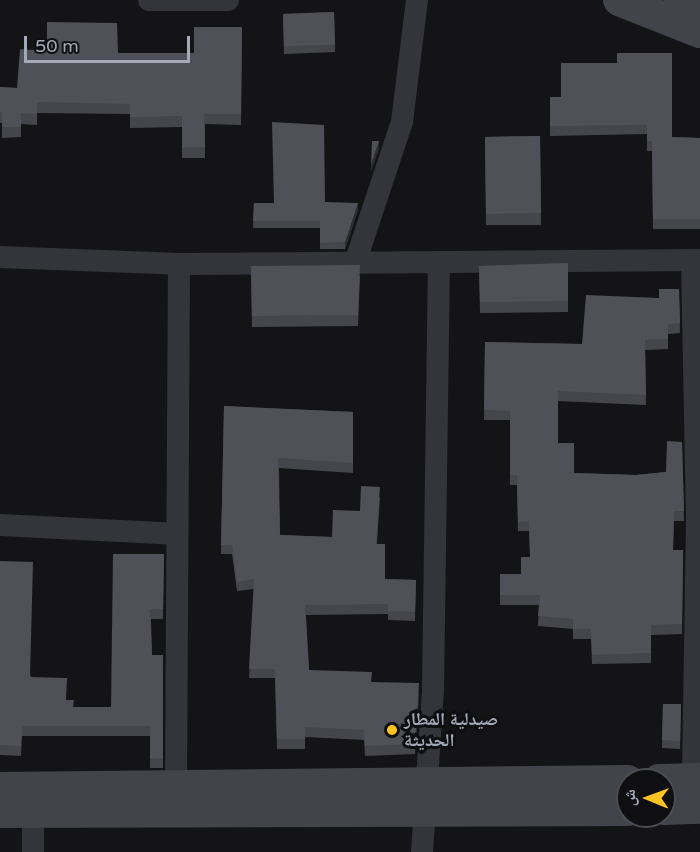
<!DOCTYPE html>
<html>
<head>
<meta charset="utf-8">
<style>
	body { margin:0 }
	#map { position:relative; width:700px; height:852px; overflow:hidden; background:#141416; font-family:"Varela Round","Noto Naskh Arabic",sans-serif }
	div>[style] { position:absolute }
	.street>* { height:22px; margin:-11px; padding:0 11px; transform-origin:11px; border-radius:11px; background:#34353b }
	.secondary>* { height:32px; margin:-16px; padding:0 16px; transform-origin:16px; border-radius:16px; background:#42444b }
	.wall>* { inset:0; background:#45454c }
	.shaded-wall>* { inset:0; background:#2d2d32 }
	.building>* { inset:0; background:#4f5058 }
	.dots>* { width:16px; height:16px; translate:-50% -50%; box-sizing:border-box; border:3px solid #0f0f11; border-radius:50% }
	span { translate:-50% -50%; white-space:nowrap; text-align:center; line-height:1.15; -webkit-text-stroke:6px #0f0f11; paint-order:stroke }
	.poi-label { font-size:18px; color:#a4a9b8; font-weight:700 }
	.left { translate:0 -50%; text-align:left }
	.north { position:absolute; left:616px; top:768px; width:60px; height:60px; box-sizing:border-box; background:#0f0f11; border:2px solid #4b4d54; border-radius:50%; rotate:271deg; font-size:16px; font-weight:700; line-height:24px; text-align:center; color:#a4a9b8 }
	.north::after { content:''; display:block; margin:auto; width:21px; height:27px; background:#ffc322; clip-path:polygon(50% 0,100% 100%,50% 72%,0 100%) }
	.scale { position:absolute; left:24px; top:36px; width:166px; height:27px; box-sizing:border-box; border:3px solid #a4a9b8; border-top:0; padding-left:8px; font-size:18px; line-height:21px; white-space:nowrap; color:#a4a9b8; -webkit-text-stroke:4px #0f0f11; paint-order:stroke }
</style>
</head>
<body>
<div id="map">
	<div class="street">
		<i style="left:149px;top:0;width:79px"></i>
		<i style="left:0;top:257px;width:179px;rotate:2.2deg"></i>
		<i style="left:179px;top:264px;width:521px;rotate:-0.44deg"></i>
		<i style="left:692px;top:260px;width:261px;rotate:88.9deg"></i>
		<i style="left:697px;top:521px;width:258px;rotate:90.9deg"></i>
		<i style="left:355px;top:263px;width:149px;rotate:-71.6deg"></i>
		<i style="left:402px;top:122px;width:123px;rotate:-83deg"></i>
		<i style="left:0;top:525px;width:175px;rotate:2.9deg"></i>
		<i style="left:176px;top:785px;width:521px;rotate:-89.67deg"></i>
		<i style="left:33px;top:811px;width:41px;rotate:90deg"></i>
		<i style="left:422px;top:852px;width:162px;rotate:-86.1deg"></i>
		<i style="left:433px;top:690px;width:426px;rotate:-89.2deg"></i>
	</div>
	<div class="secondary">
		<i style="left:619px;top:0;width:87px;rotate:21.6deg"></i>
		<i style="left:680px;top:0;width:22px;rotate:22deg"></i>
		<i style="left:659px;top:780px;width:41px;rotate:-1.4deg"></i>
		<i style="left:0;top:788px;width:628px;rotate:-0.64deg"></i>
		<i style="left:664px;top:809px;width:36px;rotate:-2deg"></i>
		<i style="left:0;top:812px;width:628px;rotate:-0.18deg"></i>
	</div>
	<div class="wall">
		<i style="clip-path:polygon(334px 12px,335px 52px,284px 54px,283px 14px)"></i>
		<i style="clip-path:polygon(242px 27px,241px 125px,205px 124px,205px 158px,182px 158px,182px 127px,130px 128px,130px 114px,37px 113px,37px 125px,21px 124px,21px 137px,2px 138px,2px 123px,0 123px,0 87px,17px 88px,118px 53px,194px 53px)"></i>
		<i style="clip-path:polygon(561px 63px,672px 137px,700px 138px,700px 229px,653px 229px,652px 151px,647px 151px,647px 134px,550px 136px,550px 97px,561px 97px)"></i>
		<i style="clip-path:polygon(540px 136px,541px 225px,486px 225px,485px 137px)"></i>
		<i style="clip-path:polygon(325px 202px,358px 210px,345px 249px,320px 249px,320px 228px,253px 228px,254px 203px,274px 203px)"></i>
		<i style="clip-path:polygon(568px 263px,568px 312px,480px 313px,479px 266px)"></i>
		<i style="clip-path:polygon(251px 266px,360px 276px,358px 326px,252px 327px)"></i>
		<i style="clip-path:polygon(679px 289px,680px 333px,668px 334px,668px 349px,645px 350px,646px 405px,558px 401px,558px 443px,574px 473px,636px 475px,666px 472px,682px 442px,684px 521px,674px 521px,673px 550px,683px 550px,682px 634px,651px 635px,651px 663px,592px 664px,591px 639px,573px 639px,573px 629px,538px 626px,539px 605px,500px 605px,500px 574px,521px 574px,530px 557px,529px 531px,518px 531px,517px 485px,510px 485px,510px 420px,484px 420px,485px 342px,582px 344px,659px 298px)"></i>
		<i style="clip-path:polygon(224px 406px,353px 412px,353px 473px,279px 468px,280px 535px,332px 537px,360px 511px,380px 497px,377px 544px,385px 579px,416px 580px,415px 621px,388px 620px,388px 614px,306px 615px,309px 670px,372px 682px,419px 693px,415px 754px,365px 756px,364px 740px,305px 737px,305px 749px,277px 749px,275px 678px,249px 678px,254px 589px,237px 591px,232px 554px,221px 554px)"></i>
		<i style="clip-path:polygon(164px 554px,163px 619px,151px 619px,152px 655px,163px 655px,163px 768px,150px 768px,150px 736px,22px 736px,21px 756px,0 755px,0 561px,31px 677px,66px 700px,73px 707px,111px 707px)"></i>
		<i style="clip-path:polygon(663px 704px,681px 704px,680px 749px,662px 748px)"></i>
	</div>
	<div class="shaded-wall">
		<i style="clip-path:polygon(379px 141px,379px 149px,371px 172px,371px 165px)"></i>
		<i style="clip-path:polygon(358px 203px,358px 210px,345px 249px,345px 242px)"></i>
		<i style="clip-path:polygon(419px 683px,419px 693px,415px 754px,415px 744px)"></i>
	</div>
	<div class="building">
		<i style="clip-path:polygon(334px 12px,335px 45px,284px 46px,283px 14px)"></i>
		<i style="clip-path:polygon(47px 22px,117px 23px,118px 53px,194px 53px,194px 27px,242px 27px,241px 114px,204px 114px,205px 147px,182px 148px,182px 116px,130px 117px,130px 104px,37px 102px,37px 114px,21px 113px,21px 127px,2px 127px,2px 112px,0 112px,0 87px,17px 88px,20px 49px,47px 51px)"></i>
		<i style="clip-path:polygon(617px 53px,672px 53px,672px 137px,700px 138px,700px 219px,653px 219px,652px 141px,647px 141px,647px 125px,550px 126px,550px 97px,561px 97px,561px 63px,617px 63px)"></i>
		<i style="clip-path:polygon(272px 122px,324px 125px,325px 202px,358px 203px,345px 242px,320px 243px,320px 221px,253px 221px,254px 203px,274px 203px)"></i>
		<i style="clip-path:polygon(540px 136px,541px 213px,486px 214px,485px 137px)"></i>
		<i style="clip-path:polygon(372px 141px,379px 141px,371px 165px)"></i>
		<i style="clip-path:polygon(568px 263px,568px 301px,480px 302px,479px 266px)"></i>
		<i style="clip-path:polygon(360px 265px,358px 315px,252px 316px,251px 266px)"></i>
		<i style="clip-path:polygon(659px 289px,679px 289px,680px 323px,668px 324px,668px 339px,645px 340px,646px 395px,558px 391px,558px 443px,574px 443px,574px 473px,636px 475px,666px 472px,667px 441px,682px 442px,684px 511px,674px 511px,673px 550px,683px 550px,682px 624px,651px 625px,651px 653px,592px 655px,591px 629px,573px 629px,573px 619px,538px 616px,540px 595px,500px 595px,500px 574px,521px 574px,521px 557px,530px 557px,529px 521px,518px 522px,517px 475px,510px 475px,510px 411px,484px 410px,485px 342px,582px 344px,586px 295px,659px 298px)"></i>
		<i style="clip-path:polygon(224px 406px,353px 412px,353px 463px,278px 458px,280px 535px,332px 537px,333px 510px,360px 511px,361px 486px,380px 487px,376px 544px,385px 544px,385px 579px,416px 580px,415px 612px,388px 611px,388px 604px,305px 605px,309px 670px,372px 672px,371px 682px,419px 683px,415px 744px,365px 746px,364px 730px,305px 727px,305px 739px,277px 739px,275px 669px,249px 669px,254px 579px,237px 582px,232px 545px,221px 545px)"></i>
		<i style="clip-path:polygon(113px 554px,164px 554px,163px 609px,150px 609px,152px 655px,163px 655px,163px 758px,150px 759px,150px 726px,22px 726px,21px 746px,0 745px,0 561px,33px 562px,30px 677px,67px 678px,66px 700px,74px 700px,73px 707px,111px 707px)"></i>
		<i style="clip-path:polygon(663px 704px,681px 704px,680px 741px,662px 740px)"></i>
	</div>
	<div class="dots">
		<i style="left:392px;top:730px;background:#ffc322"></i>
	</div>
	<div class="poi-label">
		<span class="left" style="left:404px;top:730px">صيدلية المطار<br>الحديثة</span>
	</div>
	<div class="north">ش</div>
	<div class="scale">50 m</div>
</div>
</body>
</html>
